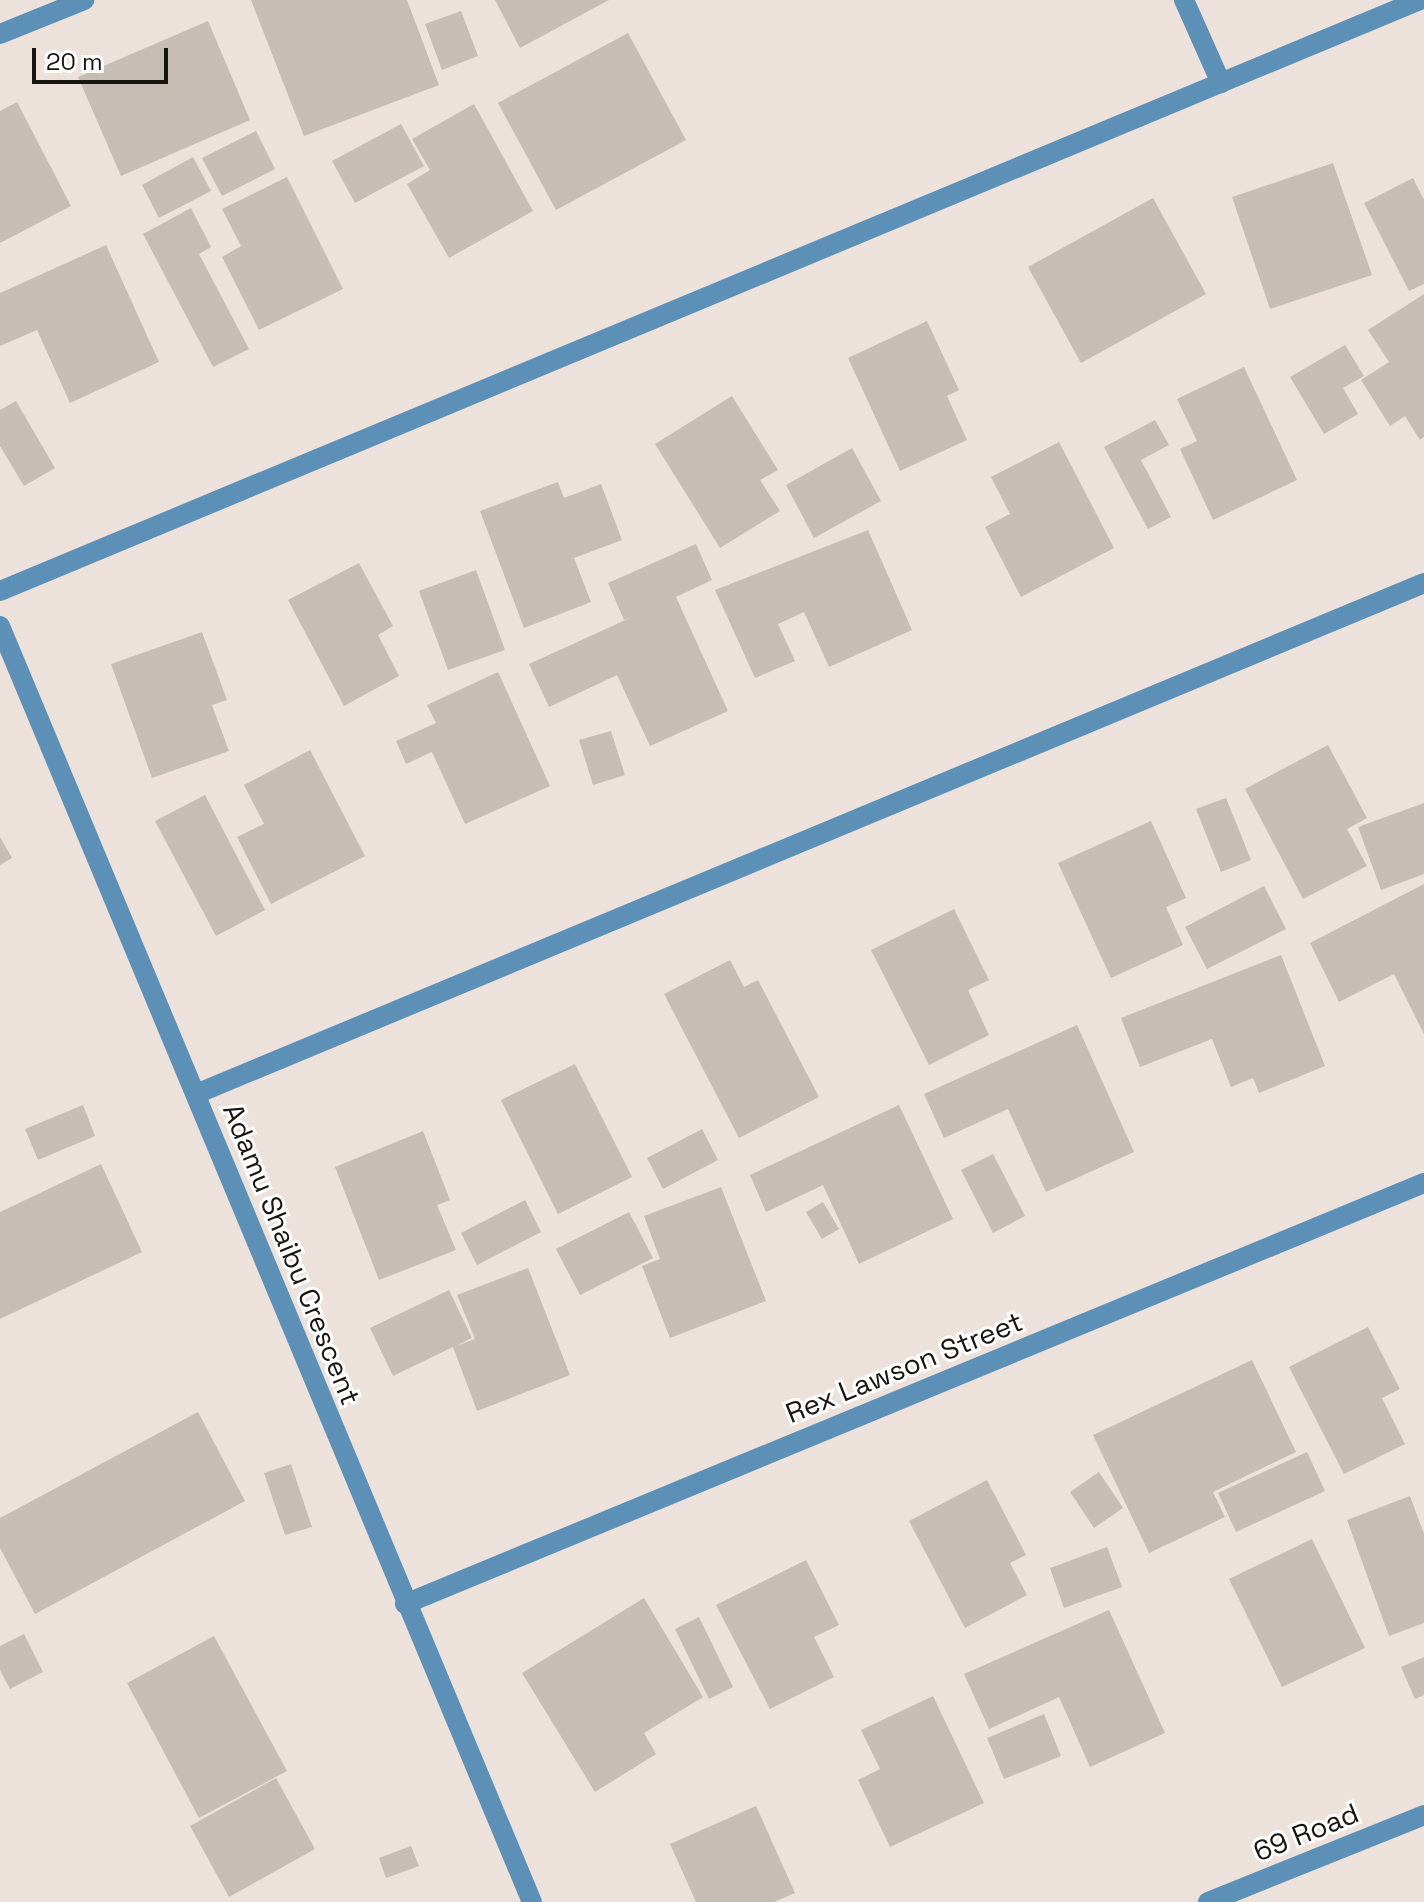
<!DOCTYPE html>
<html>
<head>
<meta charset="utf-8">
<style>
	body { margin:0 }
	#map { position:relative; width:1424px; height:1902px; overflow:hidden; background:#ece2db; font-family:"Space Grotesk",sans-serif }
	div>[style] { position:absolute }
	.building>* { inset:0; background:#c6bdb5 }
	.street>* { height:20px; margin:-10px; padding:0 10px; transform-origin:10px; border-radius:10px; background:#5c90b6 }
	span { translate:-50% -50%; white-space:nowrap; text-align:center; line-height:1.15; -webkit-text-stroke:6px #fff; paint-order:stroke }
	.street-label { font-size:28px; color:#181512 }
	.scale { position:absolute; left:32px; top:48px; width:136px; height:36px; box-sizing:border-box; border:4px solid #181512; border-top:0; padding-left:10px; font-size:24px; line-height:28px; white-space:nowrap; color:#181512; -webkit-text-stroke:6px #fff; paint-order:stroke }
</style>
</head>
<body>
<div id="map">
	<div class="building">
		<i style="clip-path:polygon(251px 0,407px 0,439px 85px,304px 136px)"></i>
		<i style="clip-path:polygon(495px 0,609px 0,520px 48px)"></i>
		<i style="clip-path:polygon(461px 11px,478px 56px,442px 70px,425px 24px)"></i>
		<i style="clip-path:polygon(208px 21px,250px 120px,121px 176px,78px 77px)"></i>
		<i style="clip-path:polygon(628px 33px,686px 140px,556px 210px,498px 103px)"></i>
		<i style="clip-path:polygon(17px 102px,71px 206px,0 243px,0 111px)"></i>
		<i style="clip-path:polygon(474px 104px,533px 211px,449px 258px,407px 184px,430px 170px,412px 139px)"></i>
		<i style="clip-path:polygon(401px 124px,424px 166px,355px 203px,332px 161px)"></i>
		<i style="clip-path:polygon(256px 131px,275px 169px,222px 196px,202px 158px)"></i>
		<i style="clip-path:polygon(193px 157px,211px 191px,159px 218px,142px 185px)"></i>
		<i style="clip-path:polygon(1333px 163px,1372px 275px,1270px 309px,1232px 197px)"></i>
		<i style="clip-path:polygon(287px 177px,343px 289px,259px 330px,222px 257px,241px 246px,222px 209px)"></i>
		<i style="clip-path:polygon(1413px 178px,1424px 200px,1424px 284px,1409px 291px,1364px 203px)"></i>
		<i style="clip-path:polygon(1153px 198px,1206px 294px,1081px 363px,1028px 267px)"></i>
		<i style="clip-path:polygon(191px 208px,211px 247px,199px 254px,249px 349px,213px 367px,143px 234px)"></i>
		<i style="clip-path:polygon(106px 245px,159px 362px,70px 403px,37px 330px,0 346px,0 293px)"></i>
		<i style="clip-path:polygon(1424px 294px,1424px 437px,1420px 440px,1405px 416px,1390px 426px,1361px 380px,1389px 362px,1368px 330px)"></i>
		<i style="clip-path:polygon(927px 321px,959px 390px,947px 396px,967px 440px,900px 471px,848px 358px)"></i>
		<i style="clip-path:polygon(1345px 345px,1364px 376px,1343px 388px,1358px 414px,1324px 434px,1290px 377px)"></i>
		<i style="clip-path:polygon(1244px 367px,1297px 480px,1213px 520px,1180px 449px,1197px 441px,1177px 399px)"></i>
		<i style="clip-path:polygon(732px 396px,778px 470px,760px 480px,780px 511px,720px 548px,655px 444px)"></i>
		<i style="clip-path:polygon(16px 401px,55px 468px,24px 486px,0 446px,0 410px)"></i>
		<i style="clip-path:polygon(1155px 420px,1169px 445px,1141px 460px,1171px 517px,1148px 529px,1104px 447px)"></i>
		<i style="clip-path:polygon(1059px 442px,1114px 548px,1021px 597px,985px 527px,1010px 514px,991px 477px)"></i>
		<i style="clip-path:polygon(852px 448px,881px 501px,814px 538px,786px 485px)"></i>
		<i style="clip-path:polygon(558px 482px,564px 498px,601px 484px,622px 540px,574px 558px,591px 602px,524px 628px,480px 511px)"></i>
		<i style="clip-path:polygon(868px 530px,912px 630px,829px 667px,804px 612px,778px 624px,795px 661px,755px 678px,715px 590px)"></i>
		<i style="clip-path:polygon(696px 544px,712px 580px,676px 597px,728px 711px,650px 746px,617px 675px,549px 707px,529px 664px,632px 617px,624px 620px,608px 583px)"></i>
		<i style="clip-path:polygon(359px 563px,393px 626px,378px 635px,399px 676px,344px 706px,288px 600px)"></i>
		<i style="clip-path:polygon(476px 570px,505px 650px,448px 670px,419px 591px)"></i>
		<i style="clip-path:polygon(202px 632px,227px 700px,212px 705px,229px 751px,152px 778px,111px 664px)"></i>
		<i style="clip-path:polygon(498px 672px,550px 786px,465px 824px,432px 752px,406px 764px,396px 741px,436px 723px,427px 705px)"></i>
		<i style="clip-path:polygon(611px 731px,625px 775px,593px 785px,579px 740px)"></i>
		<i style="clip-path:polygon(1328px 745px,1367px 818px,1347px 829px,1367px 866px,1303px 899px,1245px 789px)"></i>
		<i style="clip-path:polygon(310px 750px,365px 856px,271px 904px,237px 837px,264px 824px,244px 785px)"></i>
		<i style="clip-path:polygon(205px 795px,265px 910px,216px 936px,155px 821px)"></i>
		<i style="clip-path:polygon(1226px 798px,1251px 860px,1221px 872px,1196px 809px)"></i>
		<i style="clip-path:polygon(1424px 803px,1424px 874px,1381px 890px,1358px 827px)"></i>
		<i style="clip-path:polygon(1151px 821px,1186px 898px,1166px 907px,1183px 945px,1111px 978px,1058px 863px)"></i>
		<i style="clip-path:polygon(0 837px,12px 858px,0 865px)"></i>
		<i style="clip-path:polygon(1424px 884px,1424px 1034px,1394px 974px,1339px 1002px,1310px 943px)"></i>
		<i style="clip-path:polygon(1264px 886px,1286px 929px,1207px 969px,1185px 927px)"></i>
		<i style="clip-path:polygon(954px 909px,989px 980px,968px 990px,989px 1035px,929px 1065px,871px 950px)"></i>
		<i style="clip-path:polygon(1281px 955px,1325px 1066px,1259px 1093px,1253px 1078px,1231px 1087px,1212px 1039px,1140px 1067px,1121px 1018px)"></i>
		<i style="clip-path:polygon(730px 960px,744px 987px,758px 980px,819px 1097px,739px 1138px,664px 994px)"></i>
		<i style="clip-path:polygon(1077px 1025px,1134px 1152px,1046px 1192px,1008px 1109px,944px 1138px,924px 1094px)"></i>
		<i style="clip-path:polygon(575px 1064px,632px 1177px,558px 1214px,501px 1100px)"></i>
		<i style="clip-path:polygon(83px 1105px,95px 1136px,38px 1160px,25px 1129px)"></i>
		<i style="clip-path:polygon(899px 1105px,953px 1219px,859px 1264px,823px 1185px,766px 1212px,750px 1175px)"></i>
		<i style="clip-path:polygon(702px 1129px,718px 1160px,663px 1189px,647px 1158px)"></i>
		<i style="clip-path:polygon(423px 1131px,450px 1200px,437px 1205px,456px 1250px,379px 1280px,335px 1167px)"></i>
		<i style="clip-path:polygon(993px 1154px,1025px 1216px,993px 1233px,961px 1170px)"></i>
		<i style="clip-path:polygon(101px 1164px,142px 1252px,0 1319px,0 1212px)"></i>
		<i style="clip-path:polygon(721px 1187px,766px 1301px,670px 1338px,642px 1266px,660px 1259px,644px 1216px)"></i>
		<i style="clip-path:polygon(525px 1200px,541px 1232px,477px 1265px,461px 1233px)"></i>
		<i style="clip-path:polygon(823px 1202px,839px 1229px,822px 1239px,806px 1212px)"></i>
		<i style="clip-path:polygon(629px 1212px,653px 1258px,580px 1295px,556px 1249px)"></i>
		<i style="clip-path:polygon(528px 1268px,570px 1375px,477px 1411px,453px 1347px,393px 1376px,370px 1328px,449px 1290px,472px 1338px,456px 1346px,475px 1339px,457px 1295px)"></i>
		<i style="clip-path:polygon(1368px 1327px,1400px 1389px,1382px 1398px,1405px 1444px,1344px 1474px,1289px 1367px)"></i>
		<i style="clip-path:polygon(1252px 1360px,1296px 1452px,1213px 1492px,1225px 1517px,1149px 1553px,1093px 1435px)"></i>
		<i style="clip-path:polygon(198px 1412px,245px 1501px,35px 1614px,0 1548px,0 1518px)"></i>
		<i style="clip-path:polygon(1307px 1452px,1325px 1491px,1236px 1532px,1218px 1493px)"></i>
		<i style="clip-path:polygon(291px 1464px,312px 1527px,285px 1535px,264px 1473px)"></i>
		<i style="clip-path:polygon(1099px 1472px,1123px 1508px,1094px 1528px,1070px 1492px)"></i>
		<i style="clip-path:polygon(987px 1480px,1026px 1555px,1010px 1563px,1027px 1595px,965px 1628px,909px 1521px)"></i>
		<i style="clip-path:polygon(1410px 1496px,1424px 1534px,1424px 1623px,1389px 1636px,1347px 1520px)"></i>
		<i style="clip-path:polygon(1312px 1539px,1365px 1648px,1282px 1687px,1229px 1579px)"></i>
		<i style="clip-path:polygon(1107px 1547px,1122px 1587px,1064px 1608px,1050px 1568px)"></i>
		<i style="clip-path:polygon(806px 1560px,839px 1625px,814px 1637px,834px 1677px,770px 1709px,716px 1605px)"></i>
		<i style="clip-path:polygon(644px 1598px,703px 1697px,644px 1733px,656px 1754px,595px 1792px,522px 1673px)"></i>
		<i style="clip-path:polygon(1109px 1610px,1165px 1733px,1090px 1767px,1059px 1697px,989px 1729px,964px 1674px)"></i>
		<i style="clip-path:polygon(699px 1617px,733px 1687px,709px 1699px,675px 1629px)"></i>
		<i style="clip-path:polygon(24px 1634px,43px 1672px,10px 1689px,0 1670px,0 1646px)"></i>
		<i style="clip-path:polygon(214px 1636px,287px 1771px,199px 1818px,127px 1683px)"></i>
		<i style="clip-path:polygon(1424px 1657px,1424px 1695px,1415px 1699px,1401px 1667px)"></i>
		<i style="clip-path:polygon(933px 1696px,984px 1803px,890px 1847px,858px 1780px,880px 1769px,861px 1730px)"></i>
		<i style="clip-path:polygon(1044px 1714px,1061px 1756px,1004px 1779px,987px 1738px)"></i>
		<i style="clip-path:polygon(276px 1778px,315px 1849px,229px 1897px,190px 1826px)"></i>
		<i style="clip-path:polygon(756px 1806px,795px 1893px,774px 1902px,696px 1902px,670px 1844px)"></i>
		<i style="clip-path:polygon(411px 1846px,419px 1866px,386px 1878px,379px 1858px)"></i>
	</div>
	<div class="street">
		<i style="left:1184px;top:0;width:91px;rotate:66deg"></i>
		<i style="left:0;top:34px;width:91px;rotate:-22deg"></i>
		<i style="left:0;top:591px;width:1538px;rotate:-22.6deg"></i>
		<i style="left:0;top:626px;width:1382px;rotate:67.37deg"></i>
		<i style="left:196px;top:1094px;width:1330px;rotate:-22.59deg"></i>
		<i style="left:405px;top:1604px;width:1103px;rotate:-22.45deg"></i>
		<i style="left:1208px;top:1902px;width:233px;rotate:-21.9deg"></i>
	</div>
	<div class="street-label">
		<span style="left:292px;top:1254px;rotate:68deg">Adamu Shaibu Crescent</span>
		<span style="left:904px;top:1367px;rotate:-22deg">Rex Lawson Street</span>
		<span style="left:1306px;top:1832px;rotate:-22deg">69 Road</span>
	</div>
	<div class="scale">20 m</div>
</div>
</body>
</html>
